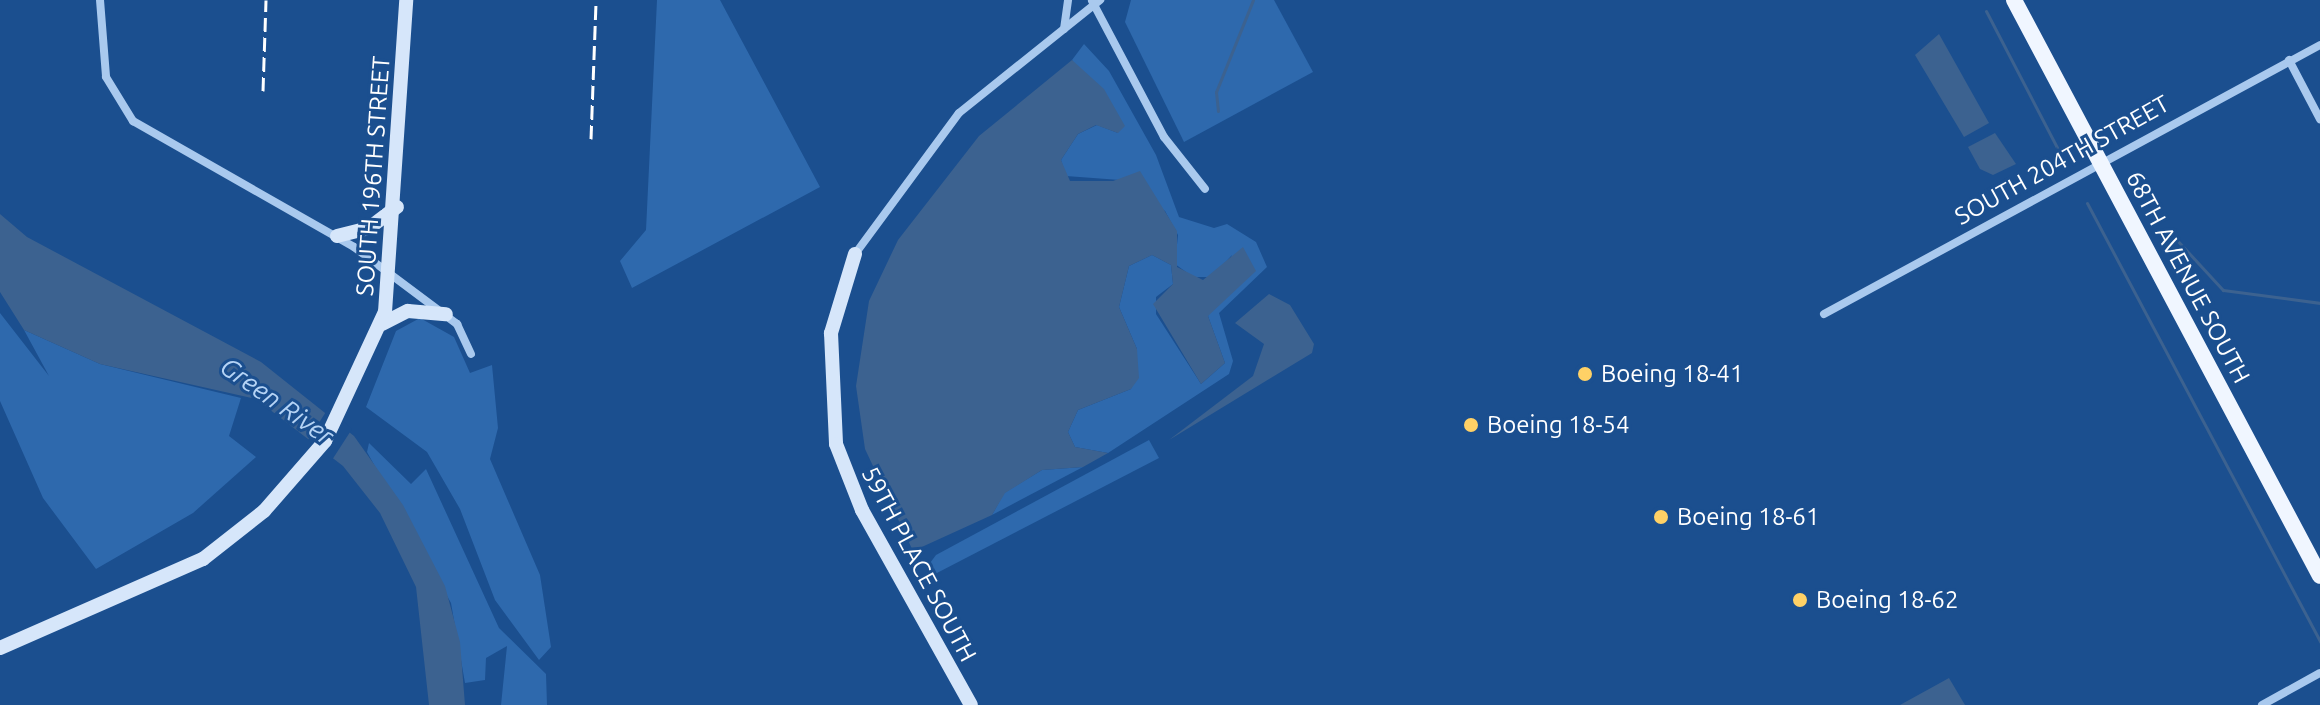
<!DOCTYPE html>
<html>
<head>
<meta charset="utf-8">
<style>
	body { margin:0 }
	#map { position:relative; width:2320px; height:705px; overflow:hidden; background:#1b4f8f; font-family:Ubuntu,sans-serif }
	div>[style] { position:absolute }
	.green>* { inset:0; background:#2e69ad }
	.water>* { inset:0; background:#3c6290 }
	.pier>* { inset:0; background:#1b4f8f }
	.stream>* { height:3px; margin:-1.5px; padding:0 1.5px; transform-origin:1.5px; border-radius:1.5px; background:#3c6290 }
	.street>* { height:8px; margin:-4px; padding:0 4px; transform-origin:4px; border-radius:4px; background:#a9c9ee }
	.secondary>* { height:14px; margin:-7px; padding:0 7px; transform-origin:7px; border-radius:7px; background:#d6e6fa }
	.primary>* { height:16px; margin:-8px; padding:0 8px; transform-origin:8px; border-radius:8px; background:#f0f6ff }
	.rail>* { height:3px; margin-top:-1.5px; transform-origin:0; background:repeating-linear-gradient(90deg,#fff 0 14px,transparent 0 20px) }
	.dots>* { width:22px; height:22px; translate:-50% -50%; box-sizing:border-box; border:4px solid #1b4f8f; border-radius:50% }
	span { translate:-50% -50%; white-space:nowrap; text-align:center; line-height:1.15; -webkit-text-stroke:6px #1b4f8f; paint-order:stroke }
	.street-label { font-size:24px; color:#fff }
	.poi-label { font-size:24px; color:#fff }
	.left { translate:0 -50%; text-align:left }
	.water-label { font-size:26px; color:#b5d3f5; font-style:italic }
</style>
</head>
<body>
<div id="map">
	<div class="green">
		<i style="clip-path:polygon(657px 0,720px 0,820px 187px,632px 288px,620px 261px,646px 230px)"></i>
		<i style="clip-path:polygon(1131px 0,1274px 0,1313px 72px,1184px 142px,1125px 22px)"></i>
		<i style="clip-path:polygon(1084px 44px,1109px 71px,1156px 155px,1179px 217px,1214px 228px,1227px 224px,1256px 242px,1267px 267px,1219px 313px,1233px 361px,1229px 374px,1108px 453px,1075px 447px,1068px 432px,1078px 410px,1131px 389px,1137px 349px,1119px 307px,1129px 266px,1152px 255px,1171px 265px,1173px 284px,1156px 297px,1156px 314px,1201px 384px,1225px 363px,1208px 316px,1232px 255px,1212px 277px,1193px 277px,1175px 264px,1178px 235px,1165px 211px,1120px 180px,1066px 176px,1061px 160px,1078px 134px,1097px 125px,1118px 133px,1072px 60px)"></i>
		<i style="clip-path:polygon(0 313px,49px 376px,24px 330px,100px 364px,241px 398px,229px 436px,256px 457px,193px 513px,96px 569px,43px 498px,0 401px)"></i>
		<i style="clip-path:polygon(420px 318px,454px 337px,470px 373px,492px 365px,498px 428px,490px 459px,540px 575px,551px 647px,539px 660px,495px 600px,460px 509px,427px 452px,366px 407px,396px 331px)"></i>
		<i style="clip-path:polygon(1149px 440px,1159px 458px,935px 574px,930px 563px,936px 555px)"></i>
		<i style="clip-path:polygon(369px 443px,411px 484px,426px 469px,499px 628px,546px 674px,547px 705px,501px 705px,507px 646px,486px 658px,485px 680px,465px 683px,451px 603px,367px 452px)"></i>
		<i style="clip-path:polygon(1083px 467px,992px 515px,1004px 493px,1042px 470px)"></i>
	</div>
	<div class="water">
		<i style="clip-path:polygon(1939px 34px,1989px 123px,1964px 137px,1915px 55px)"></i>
		<i style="clip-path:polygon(1072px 60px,1104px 89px,1125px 126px,1118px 133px,1096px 125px,1078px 134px,1061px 160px,1070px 181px,1113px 181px,1140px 171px,1177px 231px,1177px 267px,1203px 280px,1243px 247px,1256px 271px,1208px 316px,1225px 363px,1201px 384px,1153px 304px,1173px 284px,1171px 265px,1152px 255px,1129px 266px,1119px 307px,1137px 349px,1139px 378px,1131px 389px,1078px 410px,1068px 432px,1075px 447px,1108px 453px,1083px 467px,1042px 470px,1005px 493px,992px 515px,913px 551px,865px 449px,856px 386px,869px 301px,898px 240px,979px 136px)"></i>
		<i style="clip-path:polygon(1995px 133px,2016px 164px,1993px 175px,1980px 169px,1968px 147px)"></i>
		<i style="clip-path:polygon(0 214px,27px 237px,261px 362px,354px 436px,403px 505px,445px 586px,460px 642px,465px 705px,429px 705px,416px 587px,380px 513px,343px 466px,256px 399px,100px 364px,24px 330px,0 292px)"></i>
		<i style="clip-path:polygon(1269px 294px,1290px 305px,1314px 344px,1312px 353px,1169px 440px,1253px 376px,1264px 344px,1235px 323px)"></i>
		<i style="clip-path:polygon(1949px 678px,1965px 705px,1900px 705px)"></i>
	</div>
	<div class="pier">
		<i style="clip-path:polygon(329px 407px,352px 429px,332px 460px,308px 440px)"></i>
	</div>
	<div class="stream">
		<i style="left:1986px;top:11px;width:162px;rotate:62.5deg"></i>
		<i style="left:1218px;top:111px;width:19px;rotate:-96deg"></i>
		<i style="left:1216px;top:92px;width:99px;rotate:-68.1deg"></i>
		<i style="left:2087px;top:203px;width:497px;rotate:62deg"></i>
		<i style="left:2175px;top:238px;width:71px;rotate:47.3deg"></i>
		<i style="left:2223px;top:290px;width:98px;rotate:7.6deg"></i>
	</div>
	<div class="street">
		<i style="left:100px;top:0;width:77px;rotate:85.5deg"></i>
		<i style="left:106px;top:77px;width:52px;rotate:58.5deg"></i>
		<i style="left:133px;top:121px;width:254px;rotate:29.7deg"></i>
		<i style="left:354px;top:247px;width:129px;rotate:36.8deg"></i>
		<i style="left:457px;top:324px;width:33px;rotate:65deg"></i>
		<i style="left:1092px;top:1px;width:154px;rotate:62.1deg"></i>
		<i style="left:1164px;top:137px;width:66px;rotate:51.7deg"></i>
		<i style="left:1064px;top:29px;width:29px;rotate:-82deg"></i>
		<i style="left:2289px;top:60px;width:67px;rotate:62.3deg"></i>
		<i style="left:855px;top:254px;width:175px;rotate:-53.6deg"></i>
		<i style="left:959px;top:113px;width:181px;rotate:-38.7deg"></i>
		<i style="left:1824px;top:314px;width:564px;rotate:-28.47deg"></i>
		<i style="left:2262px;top:705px;width:66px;rotate:-28.9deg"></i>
	</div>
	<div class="secondary">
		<i style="left:337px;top:236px;width:33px;rotate:-14deg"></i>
		<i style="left:369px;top:228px;width:35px;rotate:-37deg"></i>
		<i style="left:855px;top:254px;width:83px;rotate:106.9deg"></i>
		<i style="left:831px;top:333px;width:111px;rotate:87.4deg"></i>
		<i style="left:836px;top:444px;width:71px;rotate:68.5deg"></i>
		<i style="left:862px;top:510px;width:223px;rotate:60.8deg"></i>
		<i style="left:382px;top:324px;width:29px;rotate:-27deg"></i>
		<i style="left:408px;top:311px;width:38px;rotate:5deg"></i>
		<i style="left:0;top:648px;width:222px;rotate:-23.7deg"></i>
		<i style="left:203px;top:559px;width:78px;rotate:-38.2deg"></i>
		<i style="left:264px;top:511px;width:93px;rotate:-48.9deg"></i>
		<i style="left:325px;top:441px;width:142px;rotate:-65.1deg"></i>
		<i style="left:385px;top:312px;width:313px;rotate:-86.1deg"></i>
	</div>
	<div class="primary">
		<i style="left:2014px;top:0;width:652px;rotate:62.02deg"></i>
	</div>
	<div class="rail">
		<i style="left:263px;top:91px;width:91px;rotate:-88.1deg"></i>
		<i style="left:591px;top:139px;width:139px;rotate:-87.9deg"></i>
	</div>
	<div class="dots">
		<i style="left:1585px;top:374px;background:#ffd166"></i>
		<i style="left:1471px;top:425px;background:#ffd166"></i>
		<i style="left:1661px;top:517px;background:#ffd166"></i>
		<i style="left:1800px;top:600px;background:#ffd166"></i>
	</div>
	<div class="street-label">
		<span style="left:2062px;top:160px;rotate:-29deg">SOUTH 204TH STREET</span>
		<span style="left:373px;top:176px;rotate:-86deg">SOUTH 196TH STREET</span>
		<span style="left:2188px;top:277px;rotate:62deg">68TH AVENUE SOUTH</span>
		<span style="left:919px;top:564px;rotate:62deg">59TH PLACE SOUTH</span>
	</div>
	<div class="poi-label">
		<span class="left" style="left:1601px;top:374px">Boeing 18-41</span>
		<span class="left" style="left:1487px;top:425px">Boeing 18-54</span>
		<span class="left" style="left:1677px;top:517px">Boeing 18-61</span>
		<span class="left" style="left:1816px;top:600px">Boeing 18-62</span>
	</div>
	<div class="water-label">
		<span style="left:277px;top:401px;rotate:35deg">Green River</span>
	</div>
</div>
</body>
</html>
